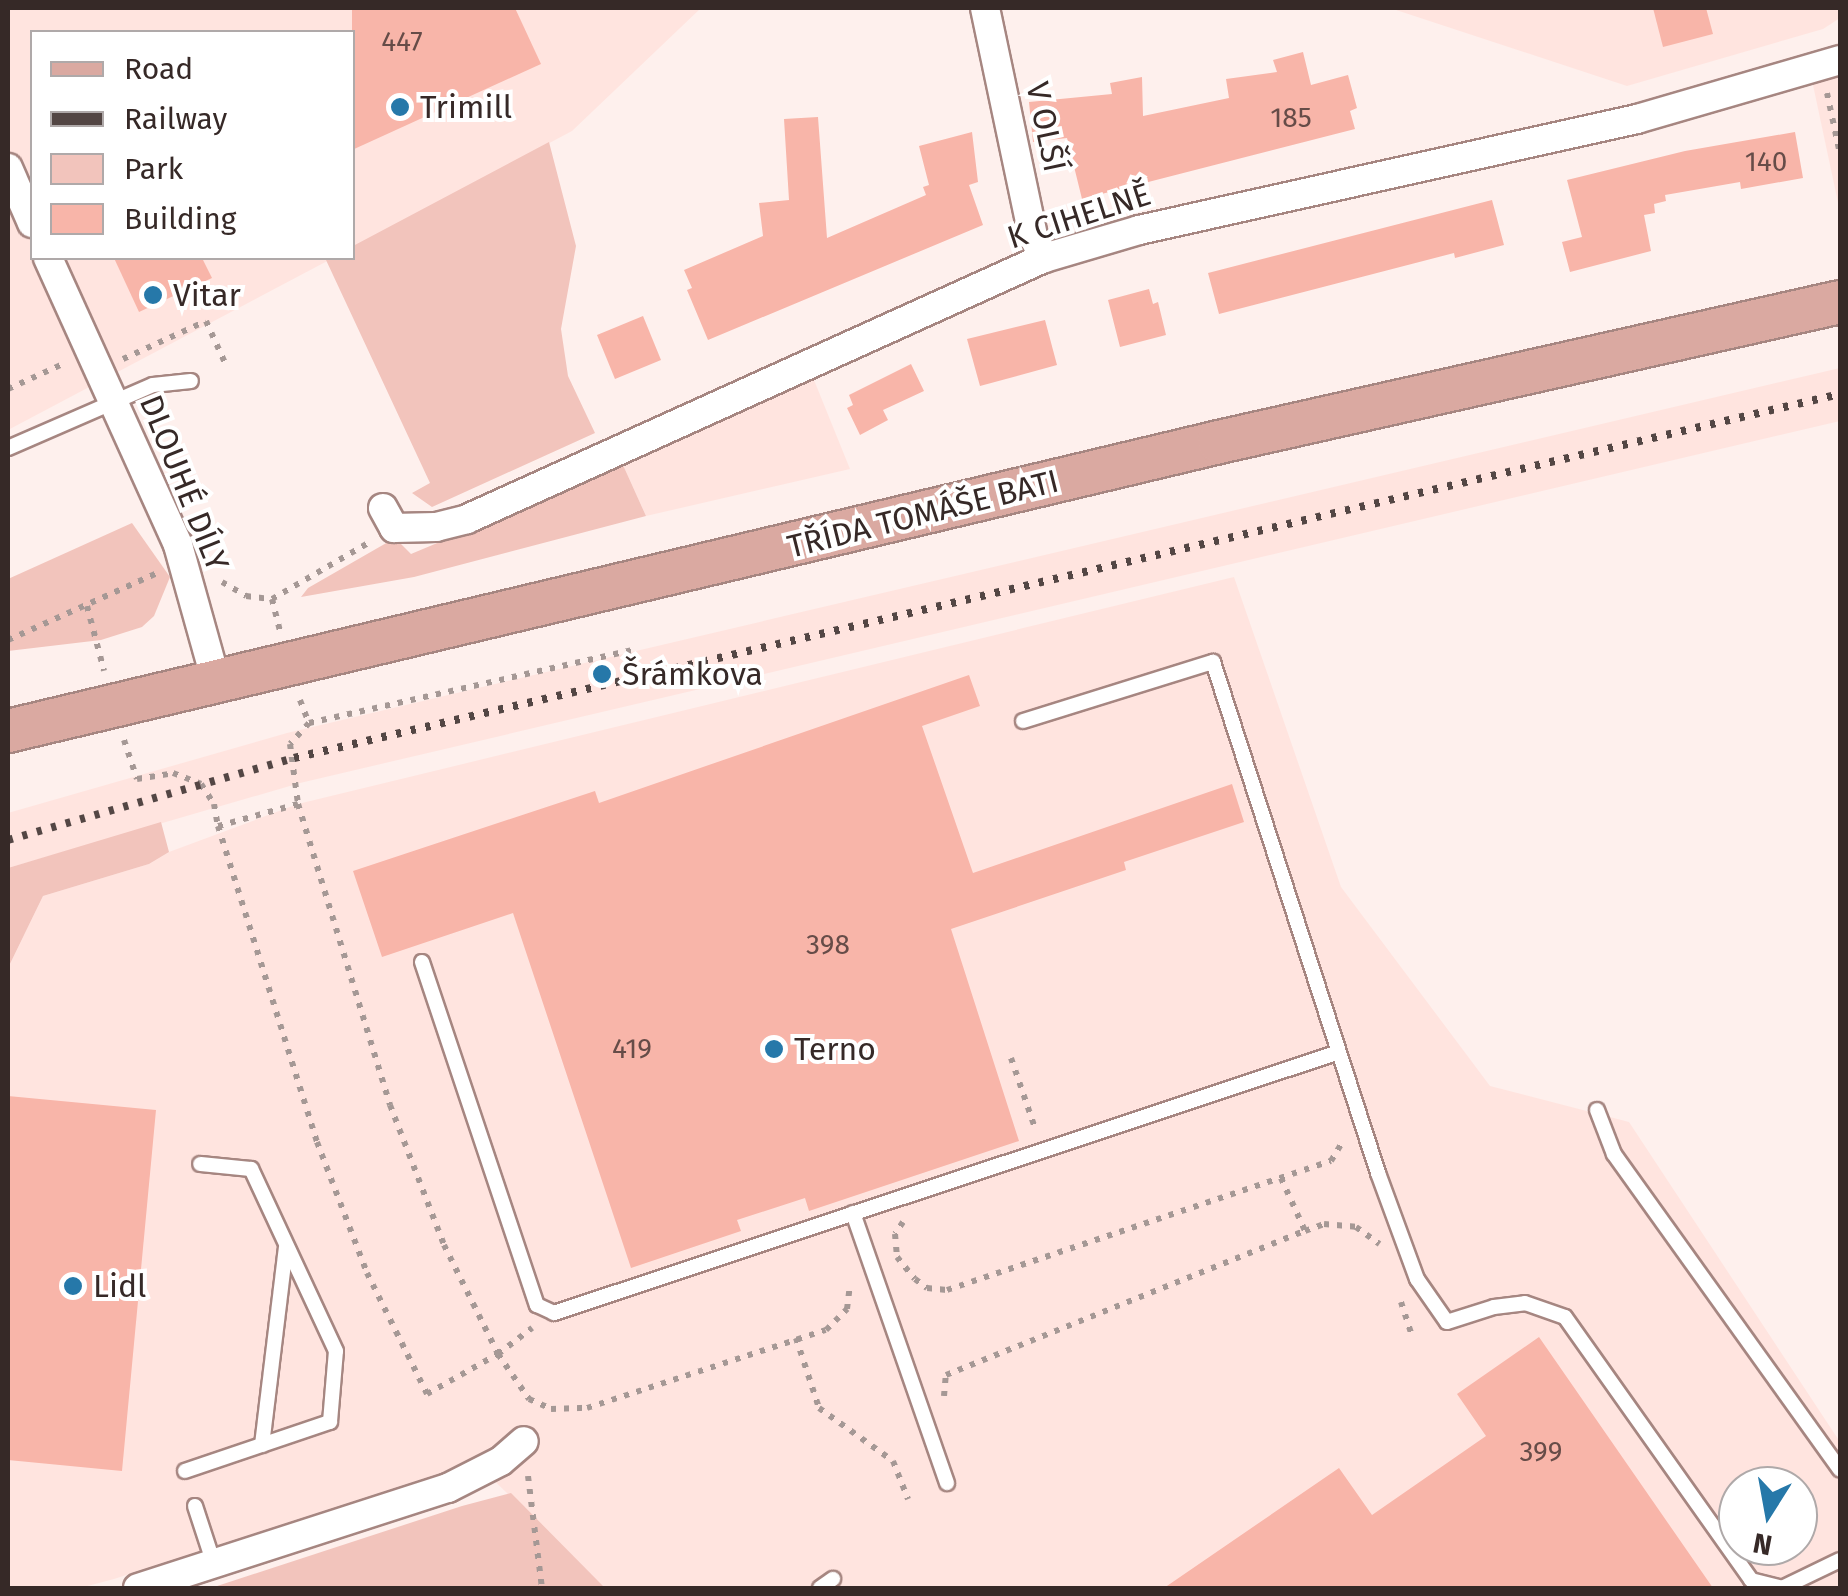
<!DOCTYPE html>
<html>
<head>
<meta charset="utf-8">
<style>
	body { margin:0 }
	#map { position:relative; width:1848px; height:1596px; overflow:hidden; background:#fef0ed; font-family:"Fira Sans",sans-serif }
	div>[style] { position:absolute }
	.built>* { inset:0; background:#ffe4df }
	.green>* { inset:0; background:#f2c4bc }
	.building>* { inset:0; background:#f8b5a9 }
	.path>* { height:6px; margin-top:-3px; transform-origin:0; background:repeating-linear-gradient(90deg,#a59895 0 5px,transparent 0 13px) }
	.roads { filter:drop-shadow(2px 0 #a68681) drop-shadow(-2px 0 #a68681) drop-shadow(0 2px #a68681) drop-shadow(0 -2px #a68681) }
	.service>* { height:14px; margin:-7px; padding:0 7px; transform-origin:7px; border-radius:7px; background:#fff }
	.minor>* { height:28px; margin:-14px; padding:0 14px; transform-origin:14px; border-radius:14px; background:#fff }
	.primary>* { height:42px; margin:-21px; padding:0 21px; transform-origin:21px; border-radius:21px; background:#daa9a1 }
	.rail>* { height:8px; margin-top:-4px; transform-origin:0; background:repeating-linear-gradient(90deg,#534644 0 5px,transparent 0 15px) }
	.dots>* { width:28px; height:28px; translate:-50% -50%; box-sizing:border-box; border:5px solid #fff; border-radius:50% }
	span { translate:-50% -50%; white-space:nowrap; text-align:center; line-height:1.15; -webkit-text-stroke:8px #fff; paint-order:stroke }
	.number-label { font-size:28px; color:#664c48 }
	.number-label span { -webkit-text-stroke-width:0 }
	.poi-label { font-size:32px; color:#362927 }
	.left { translate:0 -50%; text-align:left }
	.street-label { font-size:32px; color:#362927 }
	.frame { position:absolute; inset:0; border:10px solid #362927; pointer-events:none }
	.legend { position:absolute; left:30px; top:30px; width:325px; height:230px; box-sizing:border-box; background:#fff; border:2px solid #afa9a9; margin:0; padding:12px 18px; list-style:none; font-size:30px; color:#362927 }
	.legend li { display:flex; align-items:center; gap:20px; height:50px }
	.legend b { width:50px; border:2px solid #afa9a9 }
	.north { position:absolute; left:1718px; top:1466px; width:100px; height:100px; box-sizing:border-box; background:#fff; border:2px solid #afa9a9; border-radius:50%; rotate:191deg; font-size:28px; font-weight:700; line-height:40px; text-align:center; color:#362927 }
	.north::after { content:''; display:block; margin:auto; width:35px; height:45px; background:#2678a9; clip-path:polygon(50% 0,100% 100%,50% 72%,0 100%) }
</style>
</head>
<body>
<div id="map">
	<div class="built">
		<i style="clip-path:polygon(8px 8px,701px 8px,572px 131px,353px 247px,352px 32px,32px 32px,32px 258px,333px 258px,8px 430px)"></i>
		<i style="clip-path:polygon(1390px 8px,1840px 8px,1840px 18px,1823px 29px,1627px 86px)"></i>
		<i style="clip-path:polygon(1840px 73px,1840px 212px,1813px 85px)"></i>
		<i style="clip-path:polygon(1840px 368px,1840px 421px,300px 783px,8px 868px,8px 813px,287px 733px)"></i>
		<i style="clip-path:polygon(814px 380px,850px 469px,646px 516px,623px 465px,788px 387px)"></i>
		<i style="clip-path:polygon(evenodd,1234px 577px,1341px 887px,1490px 1086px,1629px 1122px,1840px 1442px,1840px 1588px,605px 1588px,475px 1462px,114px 1579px,80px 1588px,8px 1588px,8px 968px,43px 896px,149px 864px,169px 852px,298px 804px,1234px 577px,1738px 1486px,1798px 1486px,1798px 1546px,1738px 1546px,1738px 1486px)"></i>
	</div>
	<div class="green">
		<i style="clip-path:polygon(549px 142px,576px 246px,561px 329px,568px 376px,595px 433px,432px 507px,412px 493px,430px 483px,326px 260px,352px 258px,353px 246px)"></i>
		<i style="clip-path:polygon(623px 465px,646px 516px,414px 577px,301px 597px,308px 588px,395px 538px,411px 554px)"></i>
		<i style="clip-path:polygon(132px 523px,170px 577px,154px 616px,142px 627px,101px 640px,8px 651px,8px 579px)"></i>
		<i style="clip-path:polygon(161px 822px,169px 852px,149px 864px,43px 896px,8px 968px,8px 868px)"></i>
		<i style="clip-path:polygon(511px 1493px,605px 1588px,211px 1588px,462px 1506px)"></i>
	</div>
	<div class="building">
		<i style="clip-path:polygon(352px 8px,515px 8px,541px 64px,352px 150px)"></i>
		<i style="clip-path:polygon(1653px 8px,1706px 8px,1713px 34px,1663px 47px)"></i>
		<i style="clip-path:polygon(1303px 52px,1311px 85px,1348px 75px,1357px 108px,1350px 111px,1355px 129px,1082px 199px,1067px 138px,1033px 142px,1029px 102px,1112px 94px,1110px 83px,1142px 77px,1143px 116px,1229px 98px,1226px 79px,1277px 72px,1273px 60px)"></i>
		<i style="clip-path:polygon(818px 117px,827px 238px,926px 195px,923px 187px,929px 185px,919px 146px,972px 132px,978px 182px,969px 185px,983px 225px,708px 340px,687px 290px,692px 288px,684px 270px,763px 236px,759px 203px,789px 200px,784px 119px)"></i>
		<i style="clip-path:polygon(1795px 132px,1803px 178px,1741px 189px,1740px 182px,1665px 195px,1666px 201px,1654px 204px,1655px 213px,1644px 215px,1651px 251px,1570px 272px,1562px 242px,1582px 237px,1567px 180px,1685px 151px)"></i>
		<i style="clip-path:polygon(1492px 200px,1504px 245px,1455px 258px,1454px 253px,1219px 314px,1208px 273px)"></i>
		<i style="clip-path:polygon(114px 258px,202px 258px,212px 278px,139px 312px)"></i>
		<i style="clip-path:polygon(1149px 289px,1153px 304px,1158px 302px,1166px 335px,1120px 347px,1108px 300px)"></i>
		<i style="clip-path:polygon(643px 316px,661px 360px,615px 379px,597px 335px)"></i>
		<i style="clip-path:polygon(1045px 320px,1057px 365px,980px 386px,967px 339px)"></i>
		<i style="clip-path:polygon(911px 364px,924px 391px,883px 410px,888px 420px,860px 435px,847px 408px,853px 405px,849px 395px)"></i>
		<i style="clip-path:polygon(969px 675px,980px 706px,922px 726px,973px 873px,1232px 784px,1244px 822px,1124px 862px,1126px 870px,951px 929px,1019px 1141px,809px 1211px,805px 1198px,737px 1220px,741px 1231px,631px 1268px,513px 913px,382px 957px,353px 871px,595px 791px,599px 803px)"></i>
		<i style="clip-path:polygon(8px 1096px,156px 1110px,122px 1471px,8px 1460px)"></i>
		<i style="clip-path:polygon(1539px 1337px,1713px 1588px,1164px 1588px,1339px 1468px,1372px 1515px,1486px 1436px,1457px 1394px)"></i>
	</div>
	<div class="path">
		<i style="left:1827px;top:93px;width:62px;rotate:78deg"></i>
		<i style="left:123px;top:359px;width:91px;rotate:-24.6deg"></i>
		<i style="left:206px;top:321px;width:48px;rotate:65.6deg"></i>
		<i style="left:8px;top:389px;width:63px;rotate:-24.5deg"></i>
		<i style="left:222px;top:582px;width:28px;rotate:30deg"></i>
		<i style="left:246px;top:596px;width:26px;rotate:7deg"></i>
		<i style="left:272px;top:599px;width:33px;rotate:76deg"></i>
		<i style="left:272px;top:599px;width:113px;rotate:-30.2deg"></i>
		<i style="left:87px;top:606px;width:67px;rotate:75.3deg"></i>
		<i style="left:8px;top:640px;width:163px;rotate:-24.2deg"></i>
		<i style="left:300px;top:700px;width:25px;rotate:69deg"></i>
		<i style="left:309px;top:723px;width:28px;rotate:132deg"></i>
		<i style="left:290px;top:744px;width:61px;rotate:82.4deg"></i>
		<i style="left:298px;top:804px;width:315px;rotate:73deg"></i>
		<i style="left:390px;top:1105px;width:150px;rotate:68.9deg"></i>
		<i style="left:444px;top:1245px;width:122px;rotate:63.6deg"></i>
		<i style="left:498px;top:1354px;width:55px;rotate:55.4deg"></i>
		<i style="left:529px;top:1399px;width:24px;rotate:24deg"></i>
		<i style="left:551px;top:1409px;width:36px;rotate:-2deg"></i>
		<i style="left:587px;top:1408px;width:251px;rotate:-18.1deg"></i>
		<i style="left:826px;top:1330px;width:30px;rotate:-45deg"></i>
		<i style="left:847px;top:1309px;width:25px;rotate:-83deg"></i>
		<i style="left:309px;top:723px;width:333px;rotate:-12.7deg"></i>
		<i style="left:124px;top:740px;width:41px;rotate:71.6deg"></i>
		<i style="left:137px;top:779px;width:36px;rotate:-9deg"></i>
		<i style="left:173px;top:773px;width:30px;rotate:21deg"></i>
		<i style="left:201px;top:784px;width:24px;rotate:57deg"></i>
		<i style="left:214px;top:804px;width:22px;rotate:80deg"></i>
		<i style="left:298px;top:804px;width:83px;rotate:164.6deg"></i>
		<i style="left:218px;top:826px;width:331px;rotate:72.6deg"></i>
		<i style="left:317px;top:1142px;width:140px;rotate:69.1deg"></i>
		<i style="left:367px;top:1273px;width:135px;rotate:63.6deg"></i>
		<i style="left:427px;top:1394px;width:81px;rotate:-29.4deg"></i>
		<i style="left:498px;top:1354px;width:43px;rotate:-37.4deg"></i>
		<i style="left:1011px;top:1058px;width:77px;rotate:71.1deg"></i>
		<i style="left:1281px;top:1178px;width:58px;rotate:65.6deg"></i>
		<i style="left:1305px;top:1231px;width:20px;rotate:-20deg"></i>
		<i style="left:1324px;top:1224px;width:32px;rotate:5deg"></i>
		<i style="left:1356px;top:1227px;width:29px;rotate:36deg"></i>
		<i style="left:903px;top:1222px;width:14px;rotate:124deg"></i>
		<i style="left:895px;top:1234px;width:23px;rotate:85deg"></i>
		<i style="left:897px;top:1257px;width:28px;rotate:51deg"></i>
		<i style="left:915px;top:1279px;width:15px;rotate:37deg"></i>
		<i style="left:927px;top:1288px;width:20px;rotate:6deg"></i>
		<i style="left:947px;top:1290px;width:405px;rotate:-18.6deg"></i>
		<i style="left:1331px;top:1161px;width:21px;rotate:-59deg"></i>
		<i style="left:1401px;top:1302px;width:33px;rotate:72deg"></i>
		<i style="left:796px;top:1338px;width:74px;rotate:71.8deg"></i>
		<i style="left:819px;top:1408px;width:91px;rotate:35.6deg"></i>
		<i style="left:893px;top:1461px;width:41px;rotate:68.5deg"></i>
		<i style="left:944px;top:1396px;width:21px;rotate:-85deg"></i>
		<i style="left:946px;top:1375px;width:387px;rotate:-21.9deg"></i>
		<i style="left:528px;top:1476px;width:113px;rotate:82.9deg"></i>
	</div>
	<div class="roads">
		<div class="service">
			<i style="left:8px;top:448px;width:158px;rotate:-23.5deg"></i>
			<i style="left:153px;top:385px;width:38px;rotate:-6deg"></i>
			<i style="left:1023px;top:721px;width:199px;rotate:-17.3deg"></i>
			<i style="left:1213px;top:662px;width:537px;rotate:72.1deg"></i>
			<i style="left:1378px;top:1173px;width:113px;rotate:69.8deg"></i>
			<i style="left:1417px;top:1279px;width:52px;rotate:55.1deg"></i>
			<i style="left:1447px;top:1322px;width:49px;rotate:-17.7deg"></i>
			<i style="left:1494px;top:1307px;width:31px;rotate:-7deg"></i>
			<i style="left:1525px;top:1303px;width:42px;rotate:19.3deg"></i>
			<i style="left:1565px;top:1317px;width:322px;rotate:54.7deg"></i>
			<i style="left:1751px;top:1580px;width:32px;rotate:14deg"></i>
			<i style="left:1782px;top:1588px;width:64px;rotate:-25.8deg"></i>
			<i style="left:422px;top:962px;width:362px;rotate:71.5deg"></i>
			<i style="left:537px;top:1305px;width:19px;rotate:25deg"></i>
			<i style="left:554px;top:1313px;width:827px;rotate:-18.39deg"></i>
			<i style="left:1597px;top:1110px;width:47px;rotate:68.9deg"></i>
			<i style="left:1614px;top:1154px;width:388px;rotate:54.4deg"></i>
			<i style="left:853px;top:1213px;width:286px;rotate:70.8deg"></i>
			<i style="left:262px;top:1445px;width:199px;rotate:-83.1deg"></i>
			<i style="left:185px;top:1471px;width:153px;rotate:-18.7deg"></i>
			<i style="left:330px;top:1422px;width:71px;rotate:-85.2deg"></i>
			<i style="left:336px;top:1351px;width:201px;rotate:-115deg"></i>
			<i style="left:251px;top:1169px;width:51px;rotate:-174.4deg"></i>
			<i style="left:195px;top:1506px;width:61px;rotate:71.9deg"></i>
			<i style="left:820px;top:1588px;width:16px;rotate:-35deg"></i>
		</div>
		<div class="minor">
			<i style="left:985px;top:8px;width:233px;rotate:78.1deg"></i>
			<i style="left:1033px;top:236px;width:25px;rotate:63deg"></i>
			<i style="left:8px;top:168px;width:60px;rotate:66.4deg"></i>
			<i style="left:48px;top:258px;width:315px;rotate:65.6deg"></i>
			<i style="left:178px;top:545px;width:141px;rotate:74.4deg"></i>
			<i style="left:383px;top:508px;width:23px;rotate:61deg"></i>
			<i style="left:394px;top:528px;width:42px;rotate:-1.4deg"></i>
			<i style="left:436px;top:527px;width:32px;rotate:-14deg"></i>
			<i style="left:467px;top:519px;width:633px;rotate:-24.34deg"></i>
			<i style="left:1044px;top:258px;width:99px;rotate:-16.4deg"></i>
			<i style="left:1139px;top:230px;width:510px;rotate:-12.57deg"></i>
			<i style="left:1637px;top:119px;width:211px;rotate:-16.2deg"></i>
			<i style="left:138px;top:1588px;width:326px;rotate:-17.9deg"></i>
			<i style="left:448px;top:1488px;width:59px;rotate:-27deg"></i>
			<i style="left:501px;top:1461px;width:30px;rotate:-41deg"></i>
		</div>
		<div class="primary">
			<i style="left:8px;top:731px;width:1245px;rotate:-13.42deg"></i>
			<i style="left:1219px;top:442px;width:637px;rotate:-12.7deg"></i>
		</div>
	</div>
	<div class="rail">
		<i style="left:8px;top:840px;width:298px;rotate:-16deg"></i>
		<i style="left:294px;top:758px;width:1588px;rotate:-13.25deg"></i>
	</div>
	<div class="dots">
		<i style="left:400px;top:107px;background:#2678a9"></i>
		<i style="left:153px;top:295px;background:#2678a9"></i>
		<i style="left:602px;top:674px;background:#2678a9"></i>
		<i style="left:774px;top:1049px;background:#2678a9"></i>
		<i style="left:73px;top:1286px;background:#2678a9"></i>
	</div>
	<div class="number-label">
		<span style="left:402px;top:42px">447</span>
		<span style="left:1291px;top:118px">185</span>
		<span style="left:1766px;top:162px">140</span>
		<span style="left:828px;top:945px">398</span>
		<span style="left:632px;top:1049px">419</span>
		<span style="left:1541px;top:1452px">399</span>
	</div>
	<div class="poi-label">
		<span class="left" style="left:420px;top:107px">Trimill</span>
		<span class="left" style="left:173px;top:295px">Vitar</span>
		<span class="left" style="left:622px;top:674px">Šrámkova</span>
		<span class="left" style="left:794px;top:1049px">Terno</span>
		<span class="left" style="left:93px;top:1286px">Lidl</span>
	</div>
	<div class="street-label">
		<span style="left:1046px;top:127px;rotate:78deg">V OLŠÍ</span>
		<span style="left:1079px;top:216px;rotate:-18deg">K CIHELNĚ</span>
		<span style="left:184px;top:483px;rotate:68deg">DLOUHÉ DÍLY</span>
		<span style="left:923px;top:514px;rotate:-14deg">TŘÍDA TOMÁŠE BATI</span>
	</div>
	<div class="frame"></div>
	<ul class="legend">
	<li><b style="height:12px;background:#daa9a1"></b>Road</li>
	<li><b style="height:12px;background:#534644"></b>Railway</li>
	<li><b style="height:28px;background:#f2c4bc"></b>Park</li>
	<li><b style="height:28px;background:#f8b5a9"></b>Building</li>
	</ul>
	<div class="north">N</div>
</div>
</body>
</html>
